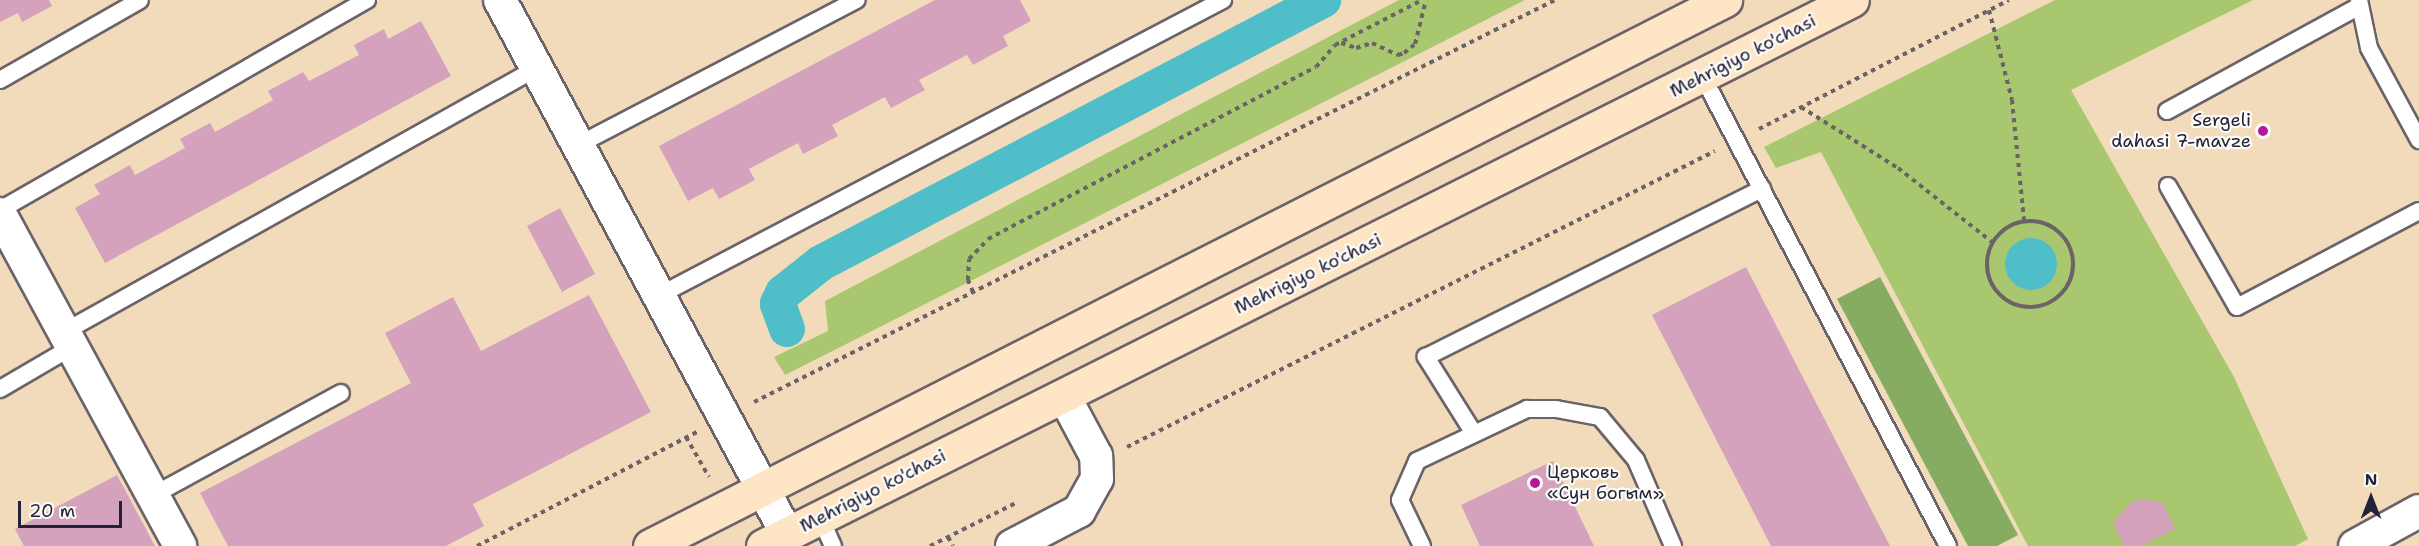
<!DOCTYPE html>
<html>
<head>
<meta charset="utf-8">
<style>
	body { margin:0 }
	#map { position:relative; width:2419px; height:546px; overflow:hidden; background:#f2dbbb; font-family:"Shantell Sans",sans-serif }
	div>[style] { position:absolute }
	.green>* { inset:0; background:#a9c76e }
	.forest>* { inset:0; background:#86ac61 }
	.water>* { inset:0; background:#50bec9 }
	.round { border-radius:50% }
	.canal>* { height:36px; margin:-18px; padding:0 18px; transform-origin:18px; border-radius:18px; background:#50bec9 }
	.building>* { inset:0; background:#d4a2bd }
	.path>* { height:4px; margin-top:-2px; transform-origin:0; background:repeating-linear-gradient(90deg,#6b6368 0 4.5px,transparent 0 9px) }
	.path>.ring { margin:-2px; padding:0; box-sizing:content-box; background:none; border:4px solid #6b6368; border-radius:50% }
	.roads { filter:drop-shadow(2px 0 #6b6368) drop-shadow(-2px 0 #6b6368) drop-shadow(0 2px #6b6368) drop-shadow(0 -2px #6b6368) }
	.service>* { height:16px; margin:-8px; padding:0 8px; transform-origin:8px; border-radius:8px; background:#fff }
	.minor>* { height:32px; margin:-16px; padding:0 16px; transform-origin:16px; border-radius:16px; background:#fff }
	.secondary>* { height:33px; margin:-16.5px; padding:0 16.5px; transform-origin:16.5px; border-radius:16.5px; background:#fde5c5 }
	.dots>* { width:16px; height:16px; translate:-50% -50%; box-sizing:border-box; border:3px solid #fdfcf7; border-radius:50% }
	span { translate:-50% -50%; white-space:nowrap; text-align:center; line-height:1.15; -webkit-text-stroke:4.5px #fdfcf7; paint-order:stroke }
	.street-label { font-size:18px; color:#22223b }
	.poi-label { font-size:18px; color:#22223b }
	.right { translate:-100% -50%; text-align:right }
	.left { translate:0 -50%; text-align:left }
	.north { position:absolute; left:2341px; top:468px; width:60px; height:60px; -webkit-text-stroke:4px #fdfcf7; paint-order:stroke; rotate:0deg; font-size:16px; font-weight:700; line-height:24px; text-align:center; color:#22223b }
	.north::after { content:''; display:block; margin:auto; width:21px; height:27px; background:#22223b; clip-path:polygon(50% 0,100% 100%,50% 72%,0 100%) }
	.scale { position:absolute; left:18px; top:501px; width:104px; height:27px; box-sizing:border-box; border:3px solid #22223b; border-top:0; padding-left:8px; font-size:18px; line-height:21px; white-space:nowrap; color:#22223b; -webkit-text-stroke:4px #fdfcf7; paint-order:stroke }
</style>
</head>
<body>
<div id="map">
	<div class="green">
		<i style="clip-path:polygon(1399px 0,1525px 0,785px 375px,774px 357px,828px 331px,825px 301px)"></i>
		<i style="clip-path:polygon(2055px 0,2253px 0,2071px 90px,2234px 377px,2308px 539px,2295px 546px,2028px 546px,1821px 152px,1776px 168px,1764px 147px)"></i>
	</div>
	<div class="forest">
		<i style="clip-path:polygon(1880px 277px,2018px 535px,1997px 546px,1968px 546px,1837px 299px)"></i>
	</div>
	<div class="water">
		<i class="round" style="left:2005px;top:238px;width:52px;height:52px"></i>
	</div>
	<div class="canal">
		<i style="left:787px;top:329px;width:27px;rotate:-110deg"></i>
		<i style="left:778px;top:304px;width:12px;rotate:-66deg"></i>
		<i style="left:783px;top:293px;width:48px;rotate:-38.3deg"></i>
		<i style="left:821px;top:263px;width:567px;rotate:-27.65deg"></i>
	</div>
	<div class="building">
		<i style="clip-path:polygon(0 0,49px 0,52px 6px,22px 22px,18px 13px,0 22px)"></i>
		<i style="clip-path:polygon(935px 0,1020px 0,1031px 21px,1003px 36px,1008px 46px,973px 65px,967px 55px,919px 80px,925px 90px,891px 108px,885px 97px,832px 125px,838px 136px,803px 154px,798px 143px,749px 169px,755px 180px,719px 199px,713px 188px,688px 201px,659px 146px)"></i>
		<i style="clip-path:polygon(421px 21px,451px 76px,105px 263px,75px 208px,100px 194px,94px 185px,130px 165px,135px 175px,185px 148px,180px 139px,210px 123px,215px 132px,273px 100px,268px 91px,303px 72px,309px 81px,359px 55px,354px 45px,384px 29px,388px 39px)"></i>
		<i style="clip-path:polygon(560px 208px,595px 274px,562px 292px,527px 226px)"></i>
		<i style="clip-path:polygon(1746px 267px,1890px 546px,1771px 546px,1652px 315px)"></i>
		<i style="clip-path:polygon(589px 295px,651px 412px,473px 504px,484px 526px,446px 546px,228px 546px,200px 493px,411px 383px,385px 333px,453px 297px,481px 351px)"></i>
		<i style="clip-path:polygon(1553px 461px,1594px 546px,1480px 546px,1461px 505px)"></i>
		<i style="clip-path:polygon(117px 475px,155px 546px,24px 546px,15px 529px)"></i>
		<i style="clip-path:polygon(2147px 499px,2163px 503px,2175px 529px,2140px 546px,2124px 546px,2114px 525px,2116px 519px,2133px 501px)"></i>
	</div>
	<div class="path">
		<i style="left:1989px;top:10px;width:93px;rotate:75.7deg"></i>
		<i style="left:2012px;top:100px;width:122px;rotate:84.3deg"></i>
		<i style="left:1341px;top:43px;width:16px;rotate:18deg"></i>
		<i style="left:1356px;top:48px;width:17px;rotate:-17deg"></i>
		<i style="left:1372px;top:43px;width:29px;rotate:25deg"></i>
		<i style="left:1398px;top:55px;width:6px;rotate:-18deg"></i>
		<i style="left:1404px;top:53px;width:14px;rotate:-39deg"></i>
		<i style="left:1415px;top:44px;width:45px;rotate:-76deg"></i>
		<i style="left:1801px;top:107px;width:115px;rotate:32.2deg"></i>
		<i style="left:1898px;top:168px;width:120px;rotate:38.2deg"></i>
		<i style="left:1759px;top:129px;width:281px;rotate:-27.3deg"></i>
		<i class="ring" style="left:1987px;top:221px;width:82px;height:82px"></i>
		<i style="left:973px;top:292px;width:13px;rotate:-113deg"></i>
		<i style="left:968px;top:280px;width:21px;rotate:-87deg"></i>
		<i style="left:969px;top:259px;width:28px;rotate:-46deg"></i>
		<i style="left:988px;top:239px;width:370px;rotate:-27.7deg"></i>
		<i style="left:1316px;top:67px;width:29px;rotate:-49deg"></i>
		<i style="left:1335px;top:45px;width:98px;rotate:-27.3deg"></i>
		<i style="left:754px;top:402px;width:896px;rotate:-26.65deg"></i>
		<i style="left:686px;top:437px;width:46px;rotate:60.1deg"></i>
		<i style="left:1127px;top:447px;width:658px;rotate:-26.72deg"></i>
		<i style="left:948px;top:537px;width:10px;rotate:61deg"></i>
		<i style="left:477px;top:546px;width:248px;rotate:-27.4deg"></i>
		<i style="left:930px;top:546px;width:98px;rotate:-26.6deg"></i>
	</div>
	<div class="roads">
		<div class="service">
			<i style="left:2359px;top:0;width:49px;rotate:78.2deg"></i>
			<i style="left:2369px;top:48px;width:105px;rotate:61.5deg"></i>
			<i style="left:1703px;top:77px;width:529px;rotate:62.42deg"></i>
			<i style="left:0;top:80px;width:161px;rotate:-29.7deg"></i>
			<i style="left:2167px;top:111px;width:217px;rotate:-28.6deg"></i>
			<i style="left:578px;top:145px;width:314px;rotate:-27.5deg"></i>
			<i style="left:2168px;top:186px;width:139px;rotate:60.3deg"></i>
			<i style="left:2237px;top:307px;width:206px;rotate:-27.8deg"></i>
			<i style="left:0;top:210px;width:423px;rotate:-29.8deg"></i>
			<i style="left:658px;top:296px;width:638px;rotate:-27.65deg"></i>
			<i style="left:64px;top:332px;width:542px;rotate:-29.17deg"></i>
			<i style="left:0;top:389px;width:83px;rotate:-30.3deg"></i>
			<i style="left:1473px;top:432px;width:89px;rotate:-122.1deg"></i>
			<i style="left:1426px;top:357px;width:376px;rotate:-26.6deg"></i>
			<i style="left:152px;top:496px;width:215px;rotate:-28.6deg"></i>
			<i style="left:820px;top:517px;width:32px;rotate:66deg"></i>
			<i style="left:1422px;top:546px;width:51px;rotate:-115.6deg"></i>
			<i style="left:1400px;top:500px;width:43px;rotate:-66.4deg"></i>
			<i style="left:1417px;top:461px;width:122px;rotate:-25.3deg"></i>
			<i style="left:1527px;top:409px;width:29px"></i>
			<i style="left:1556px;top:409px;width:45px;rotate:10.3deg"></i>
			<i style="left:1600px;top:417px;width:56px;rotate:50.1deg"></i>
			<i style="left:1636px;top:460px;width:94px;rotate:66.7deg"></i>
		</div>
		<div class="minor">
			<i style="left:500px;top:0;width:606px;rotate:61.74deg"></i>
			<i style="left:0;top:214px;width:378px;rotate:61.5deg"></i>
			<i style="left:1012px;top:546px;width:76px;rotate:-27.6deg"></i>
			<i style="left:1079px;top:511px;width:37px;rotate:-61deg"></i>
			<i style="left:1097px;top:479px;width:23px;rotate:-92deg"></i>
			<i style="left:1096px;top:456px;width:68px;rotate:-118.1deg"></i>
			<i style="left:2355px;top:546px;width:73px;rotate:-28.7deg"></i>
		</div>
		<div class="secondary">
			<i style="left:650px;top:546px;width:1206px;rotate:-26.93deg"></i>
			<i style="left:763px;top:546px;width:1218px;rotate:-26.63deg"></i>
		</div>
	</div>
	<div class="dots">
		<i style="left:2263px;top:131px;background:#b5179e"></i>
		<i style="left:1535px;top:483px;background:#b5179e"></i>
	</div>
	<div class="street-label">
		<span style="left:1743px;top:56px;rotate:-27deg">Mehrigiyo ko'chasi</span>
		<span style="left:1308px;top:274px;rotate:-26deg">Mehrigiyo ko'chasi</span>
		<span style="left:873px;top:491px;rotate:-27deg">Mehrigiyo ko'chasi</span>
	</div>
	<div class="poi-label">
		<span class="right" style="left:2251px;top:131px">Sergeli<br>dahasi 7-mavze</span>
		<span class="left" style="left:1547px;top:483px">Церковь<br>«Сун богым»</span>
	</div>
	<div class="north">N</div>
	<div class="scale">20 m</div>
</div>
</body>
</html>
